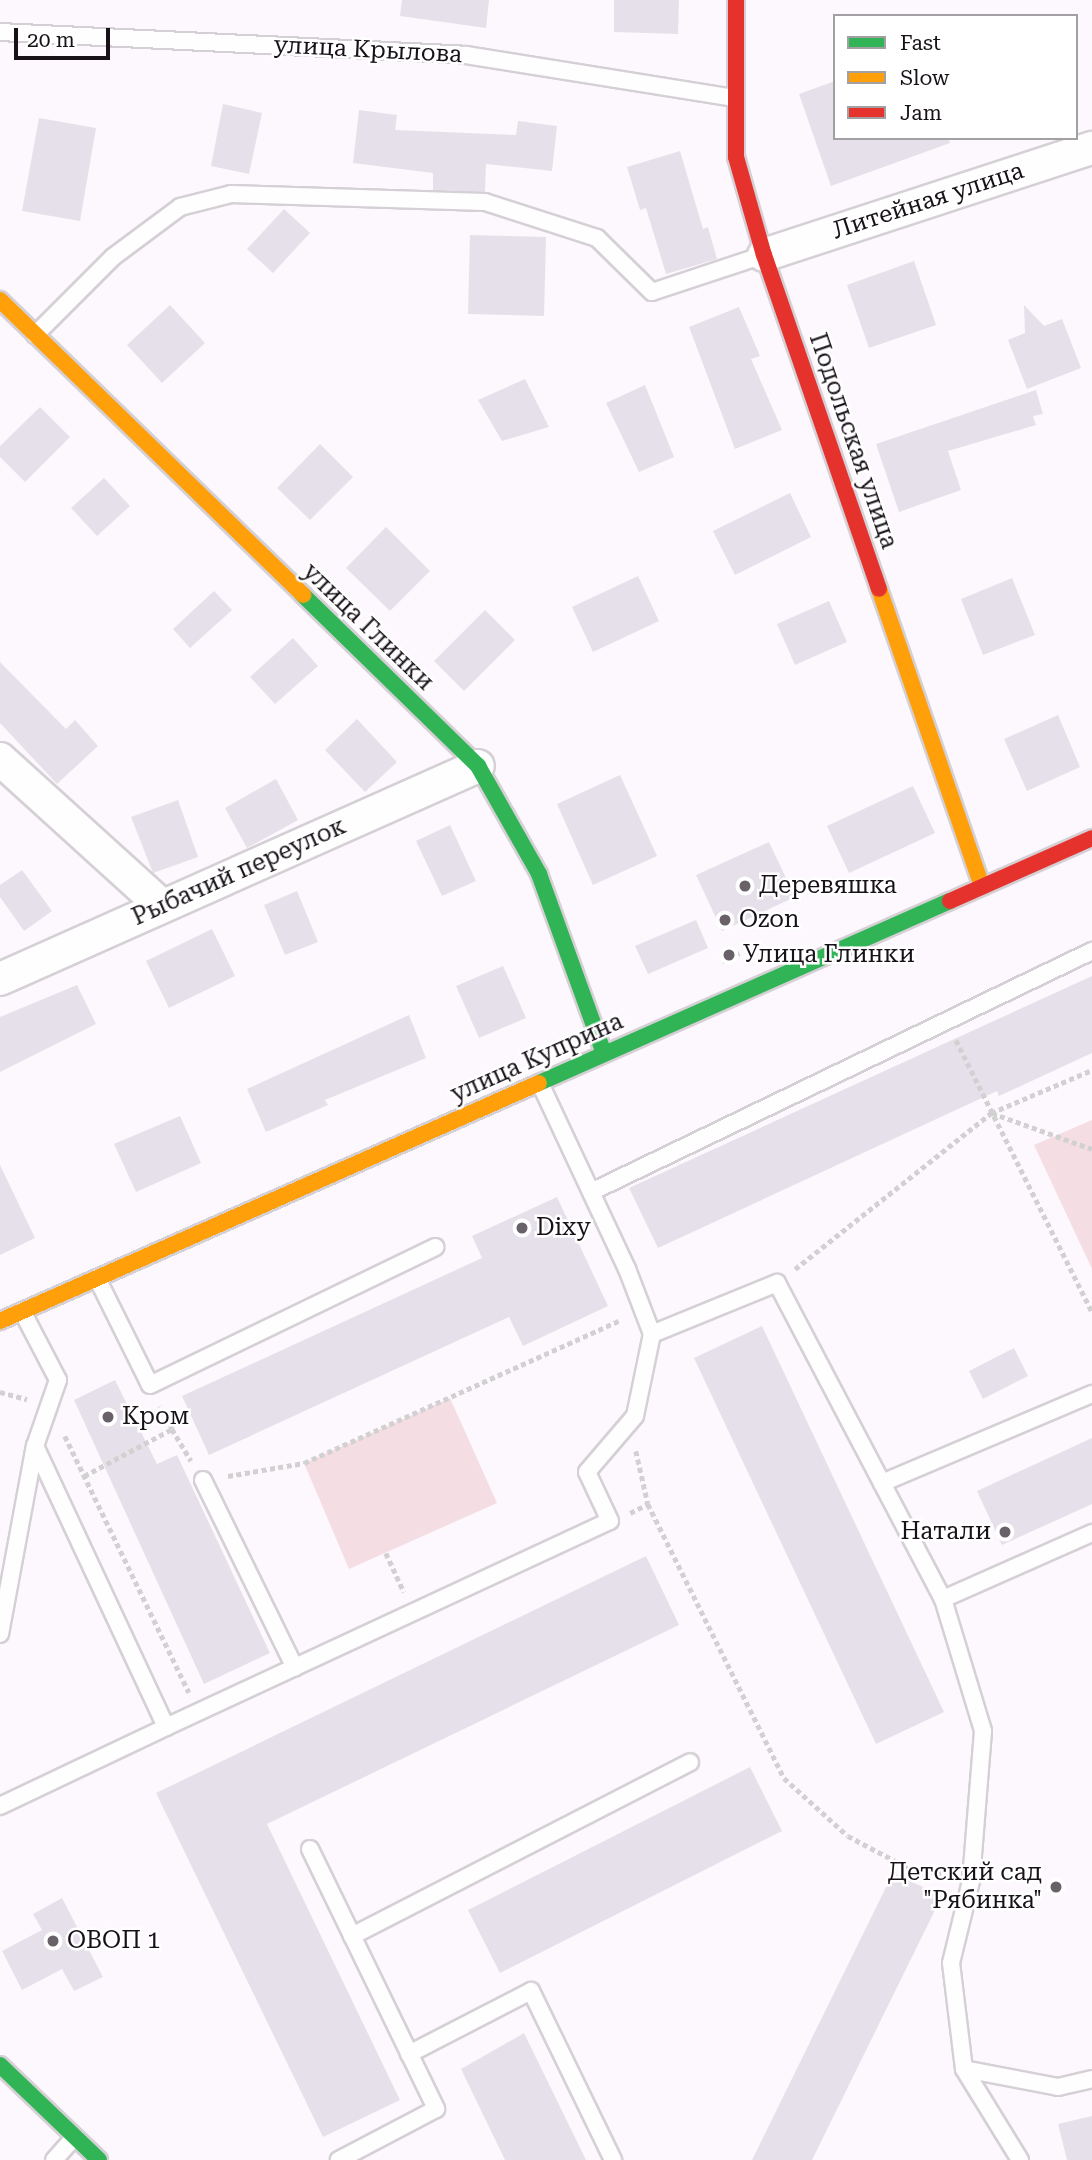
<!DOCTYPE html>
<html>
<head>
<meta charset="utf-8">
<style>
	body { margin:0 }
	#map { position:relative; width:1092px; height:2160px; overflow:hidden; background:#fdf8fd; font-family:"Roboto Serif",serif }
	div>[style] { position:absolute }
	.green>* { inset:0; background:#f4dee3 }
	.building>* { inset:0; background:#e6e0ea }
	.path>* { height:4.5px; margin-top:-2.25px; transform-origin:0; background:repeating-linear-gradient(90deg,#d2d1d2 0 5px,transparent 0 8.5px) }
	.roads { filter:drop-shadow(2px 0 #d5d0d5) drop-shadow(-2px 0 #d5d0d5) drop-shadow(0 2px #d5d0d5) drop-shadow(0 -2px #d5d0d5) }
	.lane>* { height:16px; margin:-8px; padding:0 8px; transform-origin:8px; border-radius:8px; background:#fffeff }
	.street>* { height:32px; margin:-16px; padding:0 16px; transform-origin:16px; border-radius:16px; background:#fffeff }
	.fast>* { height:16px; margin:-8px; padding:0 8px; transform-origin:8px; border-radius:8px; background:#30b455 }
	.slow>* { height:16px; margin:-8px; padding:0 8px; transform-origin:8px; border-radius:8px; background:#ff9f0a }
	.jam>* { height:16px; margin:-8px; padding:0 8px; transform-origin:8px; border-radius:8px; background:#e5322d }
	.dots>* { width:19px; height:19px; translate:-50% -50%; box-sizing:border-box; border:4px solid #fff; border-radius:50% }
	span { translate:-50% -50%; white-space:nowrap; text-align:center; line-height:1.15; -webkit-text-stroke:5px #fff; paint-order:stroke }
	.street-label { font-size:24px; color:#181218 }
	.poi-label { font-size:24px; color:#181218 }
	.left { translate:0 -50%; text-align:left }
	.right { translate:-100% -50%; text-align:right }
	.legend { position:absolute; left:833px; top:14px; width:245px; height:126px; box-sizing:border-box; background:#fff; border:2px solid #a3a0a3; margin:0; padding:9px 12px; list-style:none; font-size:21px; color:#181218 }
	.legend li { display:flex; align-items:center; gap:14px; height:35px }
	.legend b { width:35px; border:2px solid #a3a0a3 }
	.scale { position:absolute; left:14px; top:28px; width:96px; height:32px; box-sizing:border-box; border:4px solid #181218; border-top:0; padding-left:9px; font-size:21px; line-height:24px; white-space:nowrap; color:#181218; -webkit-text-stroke:5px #fff; paint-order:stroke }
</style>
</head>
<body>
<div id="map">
	<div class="green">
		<i style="clip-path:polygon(1092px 1120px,1092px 1269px,1034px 1145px)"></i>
		<i style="clip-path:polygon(450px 1398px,497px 1503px,349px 1569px,304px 1463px)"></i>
	</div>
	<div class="building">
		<i style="clip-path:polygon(402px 0,489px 0,486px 28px,400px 16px)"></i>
		<i style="clip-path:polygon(614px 0,679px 0,678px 34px,614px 32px)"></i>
		<i style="clip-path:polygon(835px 81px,835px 138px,949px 138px,950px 143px,831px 186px,799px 94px)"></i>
		<i style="clip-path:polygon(223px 104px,262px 113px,249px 174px,211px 166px)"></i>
		<i style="clip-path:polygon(359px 110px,397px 115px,395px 130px,516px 135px,518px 121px,557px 126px,552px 171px,486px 164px,485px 192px,433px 190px,433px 173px,353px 163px)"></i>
		<i style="clip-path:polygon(39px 118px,96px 128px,80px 221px,22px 211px)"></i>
		<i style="clip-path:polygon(680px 151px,703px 229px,708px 227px,717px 259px,666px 274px,646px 208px,640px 210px,627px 167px)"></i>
		<i style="clip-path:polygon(284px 209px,310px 233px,273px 273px,247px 249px)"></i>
		<i style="clip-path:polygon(470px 235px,546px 237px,544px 316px,468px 314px)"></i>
		<i style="clip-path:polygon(914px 261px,936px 325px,869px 348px,847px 285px)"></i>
		<i style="clip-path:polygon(170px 305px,205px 343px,162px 383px,127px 345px)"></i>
		<i style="clip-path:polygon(1024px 305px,1044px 326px,1062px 319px,1081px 368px,1027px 389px,1008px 340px,1025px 333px)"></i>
		<i style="clip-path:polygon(739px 307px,760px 356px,751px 359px,782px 430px,735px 449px,689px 327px)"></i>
		<i style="clip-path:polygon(525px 379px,549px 427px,502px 441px,478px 400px)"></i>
		<i style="clip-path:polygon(645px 385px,674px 457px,639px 472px,606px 403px)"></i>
		<i style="clip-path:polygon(1036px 390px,1043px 414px,1033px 416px,1036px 425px,948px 451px,961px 490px,899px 512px,876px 444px)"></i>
		<i style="clip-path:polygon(40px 407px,70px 437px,25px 482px,0 457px,0 446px)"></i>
		<i style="clip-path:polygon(320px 444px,353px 477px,310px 520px,277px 488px)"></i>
		<i style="clip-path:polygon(104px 478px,130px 506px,97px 536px,71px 508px)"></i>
		<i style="clip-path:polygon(790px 493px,811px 537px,735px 575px,713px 531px)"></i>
		<i style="clip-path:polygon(386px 527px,430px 571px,390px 611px,346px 568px)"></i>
		<i style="clip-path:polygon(638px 576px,659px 621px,593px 652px,572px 607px)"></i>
		<i style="clip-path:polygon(1012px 578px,1035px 635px,983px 655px,961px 599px)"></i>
		<i style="clip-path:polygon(214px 591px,232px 610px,190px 648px,173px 629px)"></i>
		<i style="clip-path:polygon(829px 601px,847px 642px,795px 665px,777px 624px)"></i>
		<i style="clip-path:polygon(485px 610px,515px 640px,464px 691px,434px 661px)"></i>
		<i style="clip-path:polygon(293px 638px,318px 666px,275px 704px,250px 677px)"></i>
		<i style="clip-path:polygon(0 662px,66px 729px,75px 720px,98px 746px,57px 784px,0 723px)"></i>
		<i style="clip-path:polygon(1058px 715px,1080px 767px,1027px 791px,1004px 739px)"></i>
		<i style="clip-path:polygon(357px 719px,397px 762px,365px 792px,325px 750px)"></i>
		<i style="clip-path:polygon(620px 775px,657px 856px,593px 885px,557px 804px)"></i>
		<i style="clip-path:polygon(276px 779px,298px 820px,247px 848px,225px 808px)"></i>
		<i style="clip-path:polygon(913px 786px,935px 833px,849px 873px,827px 826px)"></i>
		<i style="clip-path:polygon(178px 800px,198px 857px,153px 873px,131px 817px)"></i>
		<i style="clip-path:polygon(450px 825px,476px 881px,442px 896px,416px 841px)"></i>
		<i style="clip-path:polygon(769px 842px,795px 897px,722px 931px,696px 875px)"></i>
		<i style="clip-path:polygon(22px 870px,52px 911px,24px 931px,0 897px,0 885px)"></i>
		<i style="clip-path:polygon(297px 891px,318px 942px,285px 955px,264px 905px)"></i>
		<i style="clip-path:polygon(696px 920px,708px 948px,648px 974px,635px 946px)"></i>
		<i style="clip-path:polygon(212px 929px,235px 976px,169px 1008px,146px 961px)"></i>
		<i style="clip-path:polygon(503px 966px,526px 1018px,479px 1038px,456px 986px)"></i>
		<i style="clip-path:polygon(1092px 976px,1092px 1053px,999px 1096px,997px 1091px,658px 1248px,629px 1188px)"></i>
		<i style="clip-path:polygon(77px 985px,96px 1024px,0 1072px,0 1017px)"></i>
		<i style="clip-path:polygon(409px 1015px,426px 1058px,325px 1100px,328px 1105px,266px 1132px,247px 1089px)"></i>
		<i style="clip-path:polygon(180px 1116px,201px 1163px,136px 1192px,114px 1144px)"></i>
		<i style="clip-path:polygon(0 1165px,35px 1238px,0 1255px)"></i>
		<i style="clip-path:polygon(557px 1197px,608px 1306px,523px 1346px,509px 1317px,209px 1455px,182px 1396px,482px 1258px,472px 1236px)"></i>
		<i style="clip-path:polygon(762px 1326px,944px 1712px,876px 1744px,694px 1358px)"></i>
		<i style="clip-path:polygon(1014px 1348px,1028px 1376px,983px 1399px,969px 1371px)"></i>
		<i style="clip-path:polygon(115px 1380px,157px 1464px,177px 1455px,270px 1653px,204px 1684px,74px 1400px)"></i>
		<i style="clip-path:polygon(1092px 1438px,1092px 1504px,1002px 1545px,977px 1491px)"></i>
		<i style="clip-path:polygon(646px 1556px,679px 1625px,267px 1824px,400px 2100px,323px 2137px,156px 1793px)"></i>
		<i style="clip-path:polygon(750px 1767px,782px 1831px,500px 1973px,468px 1910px)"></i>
		<i style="clip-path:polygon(893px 1873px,942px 1896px,812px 2160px,752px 2160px)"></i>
		<i style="clip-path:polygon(62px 1898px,103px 1977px,74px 1991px,62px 1969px,22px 1990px,2px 1951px,42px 1930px,33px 1914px)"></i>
		<i style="clip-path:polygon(524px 2033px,586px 2160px,505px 2160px,461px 2069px)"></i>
		<i style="clip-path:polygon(1092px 2116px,1092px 2160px,1067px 2160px,1058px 2124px)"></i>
	</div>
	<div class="path">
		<i style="left:722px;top:961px;width:19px;rotate:-25deg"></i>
		<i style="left:956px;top:1040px;width:303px;rotate:63.4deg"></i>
		<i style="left:992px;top:1113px;width:106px;rotate:19.8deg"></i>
		<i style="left:795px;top:1269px;width:251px;rotate:-38.5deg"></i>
		<i style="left:991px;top:1113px;width:110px;rotate:-23.1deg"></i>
		<i style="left:0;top:1392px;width:28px;rotate:15deg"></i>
		<i style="left:172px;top:1429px;width:37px;rotate:59deg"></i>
		<i style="left:65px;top:1436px;width:285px;rotate:64.2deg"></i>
		<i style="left:636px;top:1451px;width:54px;rotate:77.2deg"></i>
		<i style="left:84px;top:1476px;width:100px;rotate:-28.1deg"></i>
		<i style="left:172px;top:1429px;width:26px;rotate:-118deg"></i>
		<i style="left:228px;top:1476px;width:77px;rotate:-9.7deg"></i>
		<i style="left:304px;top:1463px;width:348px;rotate:-24.3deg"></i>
		<i style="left:630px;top:1513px;width:20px;rotate:-27deg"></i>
		<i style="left:648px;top:1504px;width:306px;rotate:63.6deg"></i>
		<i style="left:784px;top:1778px;width:86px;rotate:42.2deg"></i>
		<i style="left:848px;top:1836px;width:62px;rotate:27.8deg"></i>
		<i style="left:903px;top:1865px;width:45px;rotate:12.8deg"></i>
		<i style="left:386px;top:1553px;width:43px;rotate:65.2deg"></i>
	</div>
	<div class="roads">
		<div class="lane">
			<i style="left:0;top:32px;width:467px;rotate:2.8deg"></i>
			<i style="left:466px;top:55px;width:271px;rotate:9.1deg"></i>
			<i style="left:35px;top:335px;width:110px;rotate:-45deg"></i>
			<i style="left:113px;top:257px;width:84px;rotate:-36.7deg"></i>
			<i style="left:180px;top:207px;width:53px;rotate:-14.3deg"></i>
			<i style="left:231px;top:194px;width:254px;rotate:1.8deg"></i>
			<i style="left:485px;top:202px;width:118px;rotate:17.8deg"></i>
			<i style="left:597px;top:238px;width:77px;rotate:44.5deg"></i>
			<i style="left:652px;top:292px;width:118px;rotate:-18.3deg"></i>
			<i style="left:591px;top:1192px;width:556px;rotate:-25.69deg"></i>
			<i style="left:97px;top:1278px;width:119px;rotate:63.6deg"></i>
			<i style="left:150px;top:1385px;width:317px;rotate:-25.8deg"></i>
			<i style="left:22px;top:1311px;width:78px;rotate:62.4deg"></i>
			<i style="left:58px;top:1380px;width:70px;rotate:109.2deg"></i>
			<i style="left:35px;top:1446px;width:310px;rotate:65deg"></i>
			<i style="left:166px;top:1727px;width:489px;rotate:-24.9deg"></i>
			<i style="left:610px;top:1521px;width:54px;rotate:-115.1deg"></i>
			<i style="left:587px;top:1472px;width:74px;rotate:-49.4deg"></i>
			<i style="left:635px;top:1416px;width:84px;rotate:-78.3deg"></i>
			<i style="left:652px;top:1334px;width:70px;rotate:-111deg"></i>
			<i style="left:627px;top:1269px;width:205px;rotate:-115.1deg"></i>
			<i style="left:652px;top:1334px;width:135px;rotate:-22.2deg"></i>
			<i style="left:777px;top:1283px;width:357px;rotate:62.3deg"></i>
			<i style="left:943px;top:1599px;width:138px;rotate:73.1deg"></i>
			<i style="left:983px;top:1731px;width:150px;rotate:94.6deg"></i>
			<i style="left:971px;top:1881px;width:84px;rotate:103.7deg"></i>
			<i style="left:951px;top:1963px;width:107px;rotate:83deg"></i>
			<i style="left:964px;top:2069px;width:107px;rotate:58.4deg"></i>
			<i style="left:203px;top:1480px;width:209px;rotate:63.9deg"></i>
			<i style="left:882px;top:1483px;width:228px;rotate:-23deg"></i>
			<i style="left:943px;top:1599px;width:163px;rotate:-23.9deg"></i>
			<i style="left:0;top:1634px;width:191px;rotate:-79.5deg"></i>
			<i style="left:0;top:1806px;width:184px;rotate:-25.4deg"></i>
			<i style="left:310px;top:1849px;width:289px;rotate:64.1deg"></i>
			<i style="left:436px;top:2109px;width:110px;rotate:152.3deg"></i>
			<i style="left:352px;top:1936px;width:380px;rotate:-27.2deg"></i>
			<i style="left:409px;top:2054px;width:137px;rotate:-27.3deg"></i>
			<i style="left:531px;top:1991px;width:188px;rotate:64.1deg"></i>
			<i style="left:964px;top:2069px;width:96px;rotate:10.8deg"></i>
			<i style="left:1058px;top:2087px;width:35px;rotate:-13deg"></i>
			<i style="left:54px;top:2160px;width:31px;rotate:-48deg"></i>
		</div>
		<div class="street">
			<i style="left:764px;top:255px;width:345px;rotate:-18.1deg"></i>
			<i style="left:0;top:759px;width:219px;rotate:42.2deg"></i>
			<i style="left:0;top:979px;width:523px;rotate:-24.02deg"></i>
		</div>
		<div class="fast">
			<i style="left:303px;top:595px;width:245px;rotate:44.3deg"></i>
			<i style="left:478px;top:766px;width:124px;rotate:60.5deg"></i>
			<i style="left:539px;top:874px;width:191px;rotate:70.1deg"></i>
			<i style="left:539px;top:1083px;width:449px;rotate:-23.9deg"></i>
			<i style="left:0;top:2065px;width:137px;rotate:43.8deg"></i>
		</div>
		<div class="slow">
			<i style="left:0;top:300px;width:423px;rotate:44.2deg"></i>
			<i style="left:879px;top:589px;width:315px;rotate:70.9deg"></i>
			<i style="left:0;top:1321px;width:589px;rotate:-23.82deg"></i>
		</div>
		<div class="jam">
			<i style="left:736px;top:0;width:157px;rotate:90deg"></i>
			<i style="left:736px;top:157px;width:102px;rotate:74.1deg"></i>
			<i style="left:764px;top:255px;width:353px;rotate:71deg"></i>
			<i style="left:950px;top:901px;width:155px;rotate:-23.9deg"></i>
		</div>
	</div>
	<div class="dots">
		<i style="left:745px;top:886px;background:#686268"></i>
		<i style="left:725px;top:920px;background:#686268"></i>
		<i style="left:729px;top:955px;background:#686268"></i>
		<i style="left:522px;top:1228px;background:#686268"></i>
		<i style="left:108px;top:1417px;background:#686268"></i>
		<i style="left:1005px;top:1532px;background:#686268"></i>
		<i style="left:1056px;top:1887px;background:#686268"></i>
		<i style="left:53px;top:1941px;background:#686268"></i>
	</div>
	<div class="street-label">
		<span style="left:368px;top:50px;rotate:3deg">улица Крылова</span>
		<span style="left:928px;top:201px;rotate:-18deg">Литейная улица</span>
		<span style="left:853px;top:441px;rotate:71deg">Подольская улица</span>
		<span style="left:368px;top:627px;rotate:44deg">улица Глинки</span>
		<span style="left:239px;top:872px;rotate:-24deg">Рыбачий переулок</span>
		<span style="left:537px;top:1058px;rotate:-24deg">улица Куприна</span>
	</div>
	<div class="poi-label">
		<span class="left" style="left:759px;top:886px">Деревяшка</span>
		<span class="left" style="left:739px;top:920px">Ozon</span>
		<span class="left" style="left:743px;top:955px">Улица Глинки</span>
		<span class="left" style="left:536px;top:1228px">Dixy</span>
		<span class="left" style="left:122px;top:1417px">Кром</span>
		<span class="right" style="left:991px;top:1532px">Натали</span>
		<span class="right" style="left:1042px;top:1887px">Детский сад<br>"Рябинка"</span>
		<span class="left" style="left:67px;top:1941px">ОВОП 1</span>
	</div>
	<ul class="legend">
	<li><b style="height:9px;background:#30b455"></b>Fast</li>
	<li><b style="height:9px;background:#ff9f0a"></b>Slow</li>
	<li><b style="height:9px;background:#e5322d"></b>Jam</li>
	</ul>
	<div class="scale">20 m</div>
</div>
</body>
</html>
